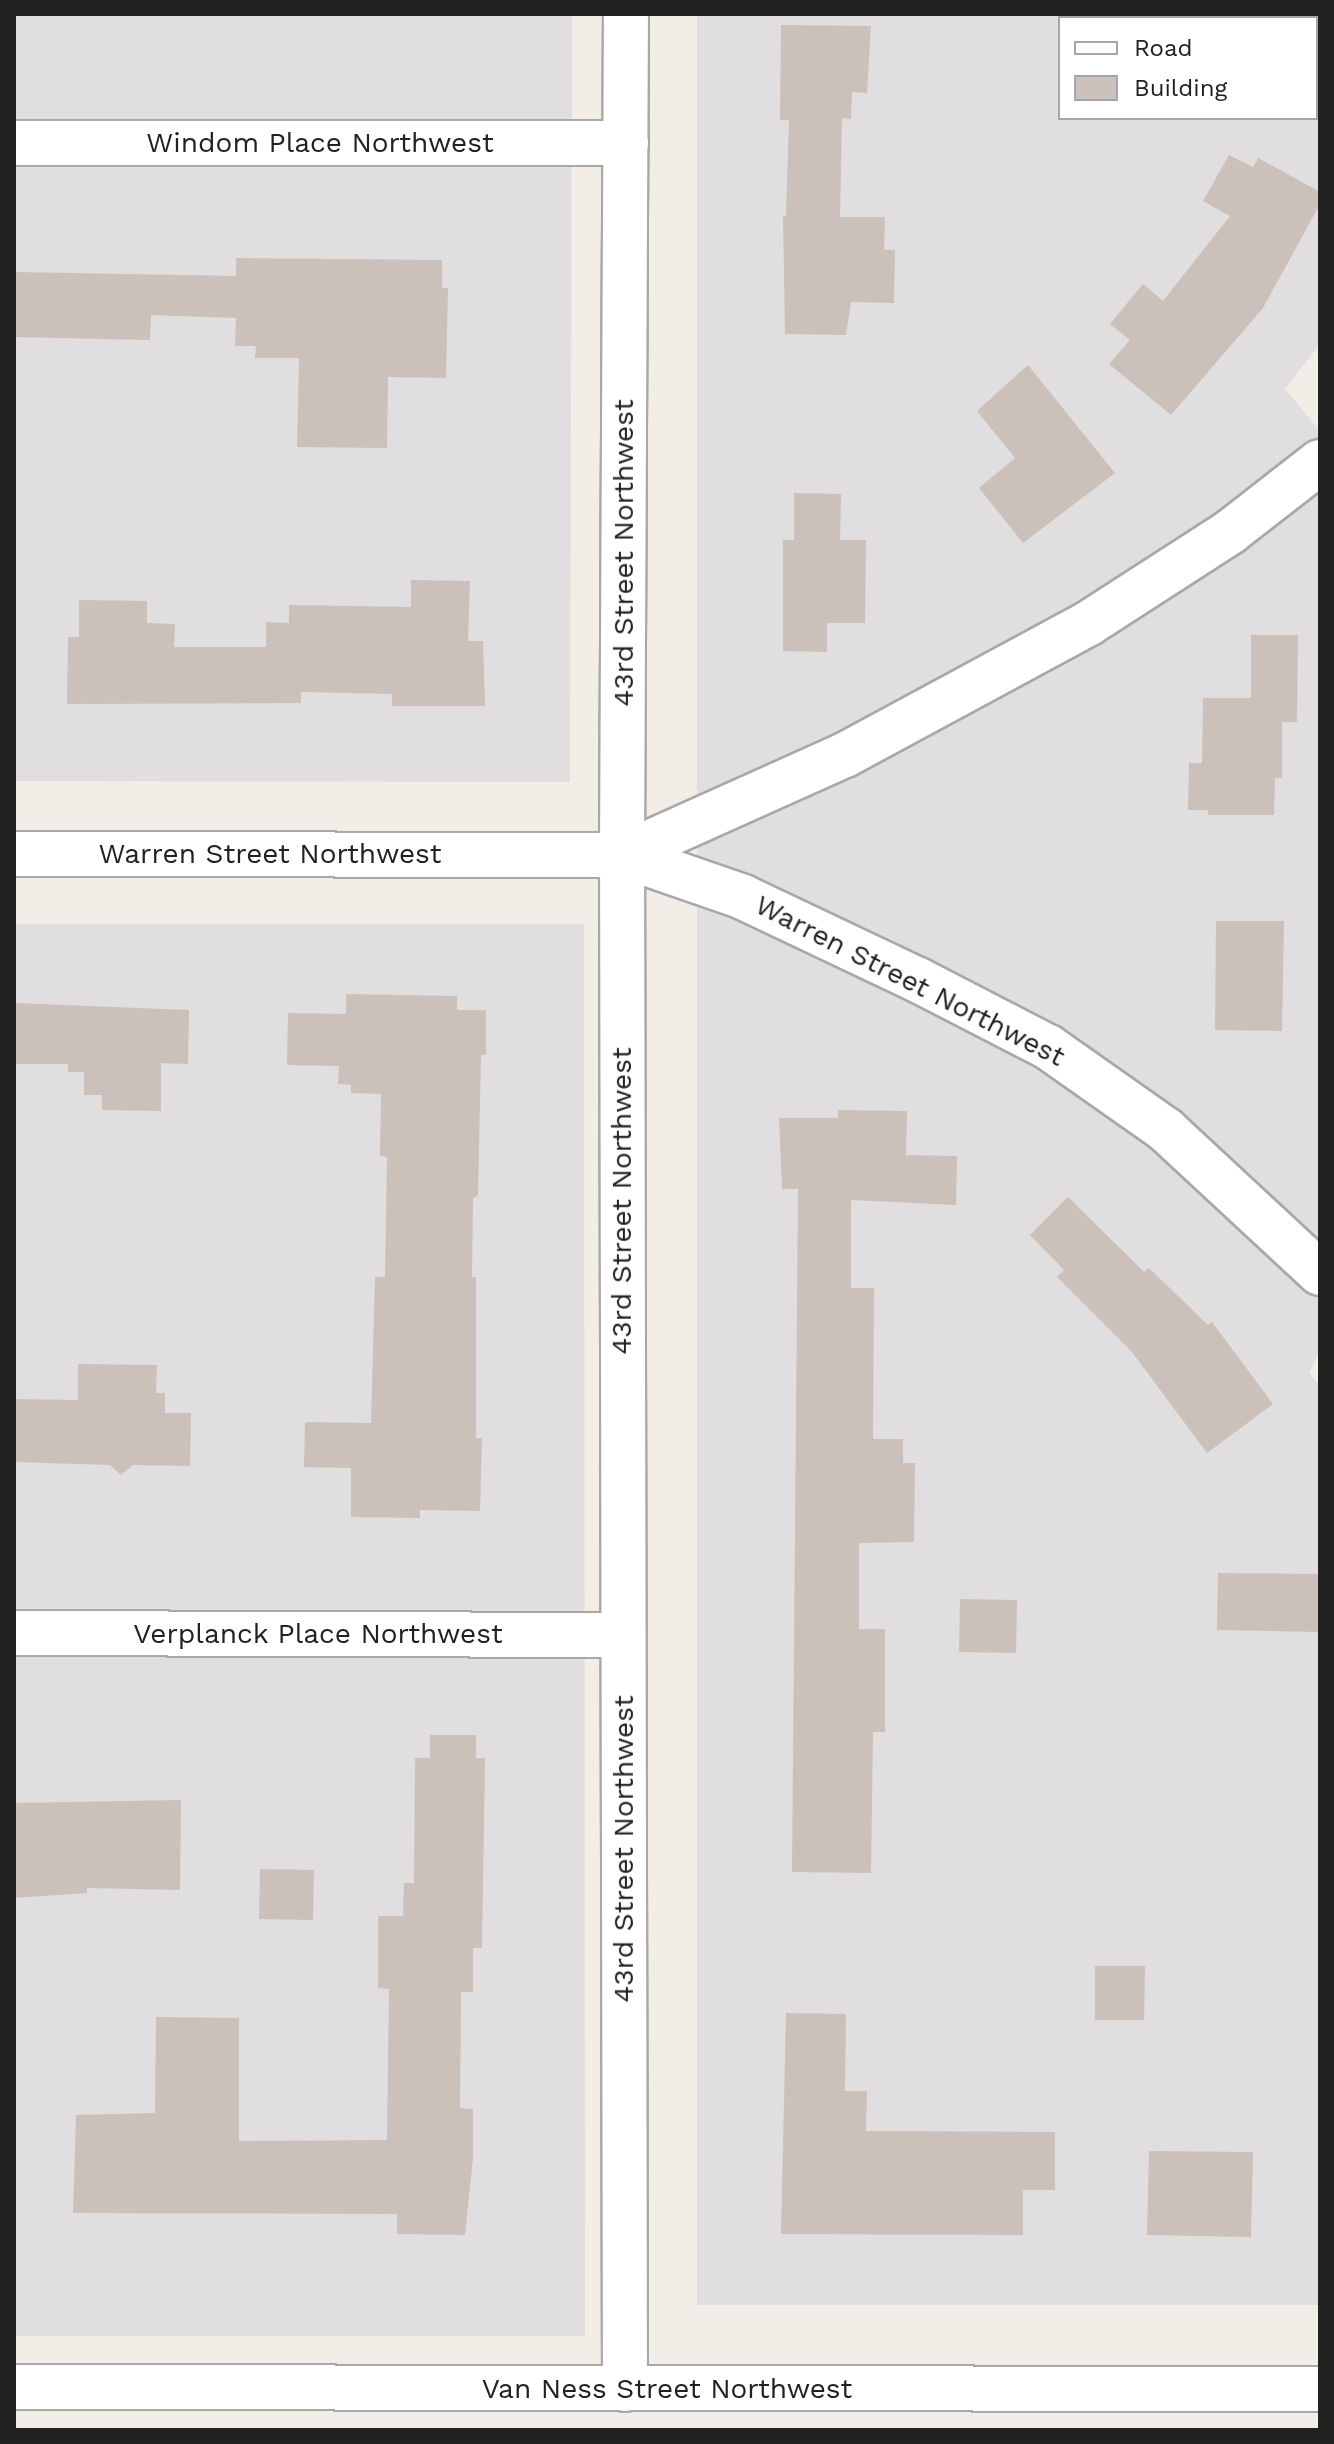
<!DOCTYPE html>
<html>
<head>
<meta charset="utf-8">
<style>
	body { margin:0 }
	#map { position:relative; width:1334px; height:2444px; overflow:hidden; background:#f2eee7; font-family:"Work Sans",sans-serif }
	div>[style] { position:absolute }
	.residential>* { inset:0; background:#e0dede }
	.building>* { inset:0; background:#cbc0ba }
	.roads { filter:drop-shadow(2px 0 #a8a8a8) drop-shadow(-2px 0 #a8a8a8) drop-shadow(0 2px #a8a8a8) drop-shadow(0 -2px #a8a8a8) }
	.minor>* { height:44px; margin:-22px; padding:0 22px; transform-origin:22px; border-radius:22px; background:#fff }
	.tertiary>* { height:44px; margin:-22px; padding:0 22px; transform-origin:22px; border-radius:22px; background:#fff }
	span { translate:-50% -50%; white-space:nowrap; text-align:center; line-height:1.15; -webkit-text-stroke:6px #fff; paint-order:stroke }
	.street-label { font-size:28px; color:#212121 }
	.frame { position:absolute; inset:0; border:16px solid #212121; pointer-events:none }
	.legend { position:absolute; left:1058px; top:16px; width:260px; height:104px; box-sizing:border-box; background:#fff; border:2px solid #a6a6a6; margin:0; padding:10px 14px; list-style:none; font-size:24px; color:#212121 }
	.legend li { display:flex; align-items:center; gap:16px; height:40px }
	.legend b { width:40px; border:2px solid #a6a6a6 }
</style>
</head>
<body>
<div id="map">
	<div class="residential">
		<i style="clip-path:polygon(14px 14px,572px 14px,570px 782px,14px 781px)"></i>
		<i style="clip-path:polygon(evenodd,697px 14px,1320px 14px,1320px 344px,1285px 389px,1320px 431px,1320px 1351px,1309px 1373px,1320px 1386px,1320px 2305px,697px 2305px,697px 14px,1060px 18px,1316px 18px,1316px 118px,1060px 118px,1060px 18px)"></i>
		<i style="clip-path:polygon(14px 924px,584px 924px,585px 2336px,14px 2336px)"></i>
	</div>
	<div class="building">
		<i style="clip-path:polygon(781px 25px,871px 26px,867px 93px,852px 92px,851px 119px,842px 118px,840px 217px,885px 217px,884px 250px,895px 250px,894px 303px,851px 302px,846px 335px,785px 334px,783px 216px,786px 216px,789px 120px,780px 120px)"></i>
		<i style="clip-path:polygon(1229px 155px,1253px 167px,1258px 158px,1320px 192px,1320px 204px,1263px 308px,1171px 415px,1109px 364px,1130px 340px,1110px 324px,1143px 284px,1163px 301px,1230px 216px,1203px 201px)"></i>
		<i style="clip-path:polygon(236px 258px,442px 260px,442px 288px,448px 288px,446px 378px,388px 377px,387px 448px,297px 447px,299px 358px,255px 358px,256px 346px,235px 346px,236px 318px,151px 315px,150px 340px,14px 337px,14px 272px,236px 276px)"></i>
		<i style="clip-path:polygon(1028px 365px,1115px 473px,1023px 543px,979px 488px,1015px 458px,977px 411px)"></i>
		<i style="clip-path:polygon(794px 493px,841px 494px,840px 540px,866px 540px,865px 623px,827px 623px,827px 652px,783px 651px,783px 540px,794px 540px)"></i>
		<i style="clip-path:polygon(411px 580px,470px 581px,468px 641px,483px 641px,485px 706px,392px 706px,392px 694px,301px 692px,301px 703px,67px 704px,68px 637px,79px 637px,79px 600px,147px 601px,147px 623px,175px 624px,174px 647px,266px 647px,266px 622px,289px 623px,289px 605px,411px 607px)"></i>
		<i style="clip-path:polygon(1251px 635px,1298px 635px,1297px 722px,1282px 722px,1282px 778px,1275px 778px,1274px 815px,1208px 815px,1208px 810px,1188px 810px,1189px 763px,1202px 763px,1203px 698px,1251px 698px)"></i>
		<i style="clip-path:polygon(1216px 921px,1284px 921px,1282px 1031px,1215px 1030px)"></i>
		<i style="clip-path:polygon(346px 994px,457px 996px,457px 1010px,486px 1010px,486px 1055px,481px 1055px,478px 1195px,473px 1198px,472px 1277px,476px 1277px,476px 1438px,482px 1438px,480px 1511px,420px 1510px,420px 1518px,351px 1517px,351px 1468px,304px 1467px,305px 1422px,371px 1423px,375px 1277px,385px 1277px,387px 1157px,380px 1156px,381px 1094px,351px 1093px,351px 1085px,338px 1084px,339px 1066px,287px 1065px,288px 1013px,346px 1014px)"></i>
		<i style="clip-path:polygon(14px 1003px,189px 1010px,188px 1064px,161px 1063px,161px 1111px,102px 1110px,102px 1095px,84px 1095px,84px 1072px,68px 1072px,68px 1064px,14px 1064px)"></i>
		<i style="clip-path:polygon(838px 1110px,907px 1111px,906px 1155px,957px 1156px,956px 1205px,851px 1200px,851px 1288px,874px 1288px,873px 1439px,903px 1439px,903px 1463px,915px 1463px,914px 1542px,859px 1543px,859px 1629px,885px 1629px,885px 1732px,873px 1732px,871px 1873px,792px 1872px,798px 1189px,782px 1189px,779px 1118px,838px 1118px)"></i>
		<i style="clip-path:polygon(1068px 1197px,1144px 1272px,1149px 1268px,1208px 1325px,1212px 1322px,1273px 1404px,1207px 1453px,1132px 1352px,1057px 1277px,1064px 1270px,1030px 1235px)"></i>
		<i style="clip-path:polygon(78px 1364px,157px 1365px,156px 1393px,165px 1393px,165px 1413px,191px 1413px,190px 1466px,133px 1465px,121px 1475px,110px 1465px,14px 1462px,14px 1399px,78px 1400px)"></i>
		<i style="clip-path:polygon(1218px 1573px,1320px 1574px,1320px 1632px,1217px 1630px)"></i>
		<i style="clip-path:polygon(960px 1599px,1017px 1600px,1016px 1653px,959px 1652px)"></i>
		<i style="clip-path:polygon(430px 1735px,476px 1735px,476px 1758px,485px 1758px,482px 1948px,473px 1948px,473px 1992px,461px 1992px,460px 2108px,473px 2109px,473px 2158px,465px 2235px,397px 2234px,397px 2214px,73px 2213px,76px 2115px,155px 2113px,156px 2017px,239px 2018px,239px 2141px,387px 2140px,389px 1989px,378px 1988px,378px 1916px,403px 1916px,404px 1883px,414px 1883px,415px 1758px,430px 1758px)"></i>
		<i style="clip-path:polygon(181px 1800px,180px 1890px,87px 1888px,87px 1893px,14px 1898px,14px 1803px)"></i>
		<i style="clip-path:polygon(260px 1869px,314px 1870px,313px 1920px,259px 1919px)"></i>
		<i style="clip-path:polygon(1095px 1966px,1145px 1966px,1144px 2020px,1095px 2020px)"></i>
		<i style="clip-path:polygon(786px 2013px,846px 2014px,845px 2091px,867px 2091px,866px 2131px,1055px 2132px,1055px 2190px,1023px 2190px,1023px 2235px,781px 2234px)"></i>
		<i style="clip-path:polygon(1149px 2151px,1253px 2152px,1251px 2237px,1147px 2235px)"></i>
	</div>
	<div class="roads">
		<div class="minor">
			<i style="left:14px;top:143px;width:612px"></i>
			<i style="left:14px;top:854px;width:608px;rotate:0.09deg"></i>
			<i style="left:622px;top:855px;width:128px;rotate:19.1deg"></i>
			<i style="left:743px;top:897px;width:194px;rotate:25.4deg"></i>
			<i style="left:918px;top:980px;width:146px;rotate:27.3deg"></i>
			<i style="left:1048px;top:1047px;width:144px;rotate:35.1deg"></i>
			<i style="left:1166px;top:1130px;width:210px;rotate:42.9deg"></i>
			<i style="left:622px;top:855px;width:244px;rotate:-24.2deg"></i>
			<i style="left:845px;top:755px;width:277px;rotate:-28.4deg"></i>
			<i style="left:1089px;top:623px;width:168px;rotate:-32.8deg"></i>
			<i style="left:1230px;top:532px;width:114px;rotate:-37.9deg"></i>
			<i style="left:14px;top:1633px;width:609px;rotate:0.19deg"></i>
			<i style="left:625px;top:2389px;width:1534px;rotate:-90.11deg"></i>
			<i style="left:622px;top:855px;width:841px;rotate:-89.73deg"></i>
		</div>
		<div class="tertiary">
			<i style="left:14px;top:2387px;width:1306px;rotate:0.09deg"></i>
		</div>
	</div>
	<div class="street-label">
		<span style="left:320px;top:143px">Windom Place Northwest</span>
		<span style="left:624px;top:553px;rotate:-90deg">43rd Street Northwest</span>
		<span style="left:270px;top:854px">Warren Street Northwest</span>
		<span style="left:910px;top:981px;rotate:27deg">Warren Street Northwest</span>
		<span style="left:622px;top:1201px;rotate:-90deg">43rd Street Northwest</span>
		<span style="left:318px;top:1634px">Verplanck Place Northwest</span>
		<span style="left:624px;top:1849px;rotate:-90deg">43rd Street Northwest</span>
		<span style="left:667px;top:2389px">Van Ness Street Northwest</span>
	</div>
	<div class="frame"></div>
	<ul class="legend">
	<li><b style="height:10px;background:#fff"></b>Road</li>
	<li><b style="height:22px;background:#cbc0ba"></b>Building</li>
	</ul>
</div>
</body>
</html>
